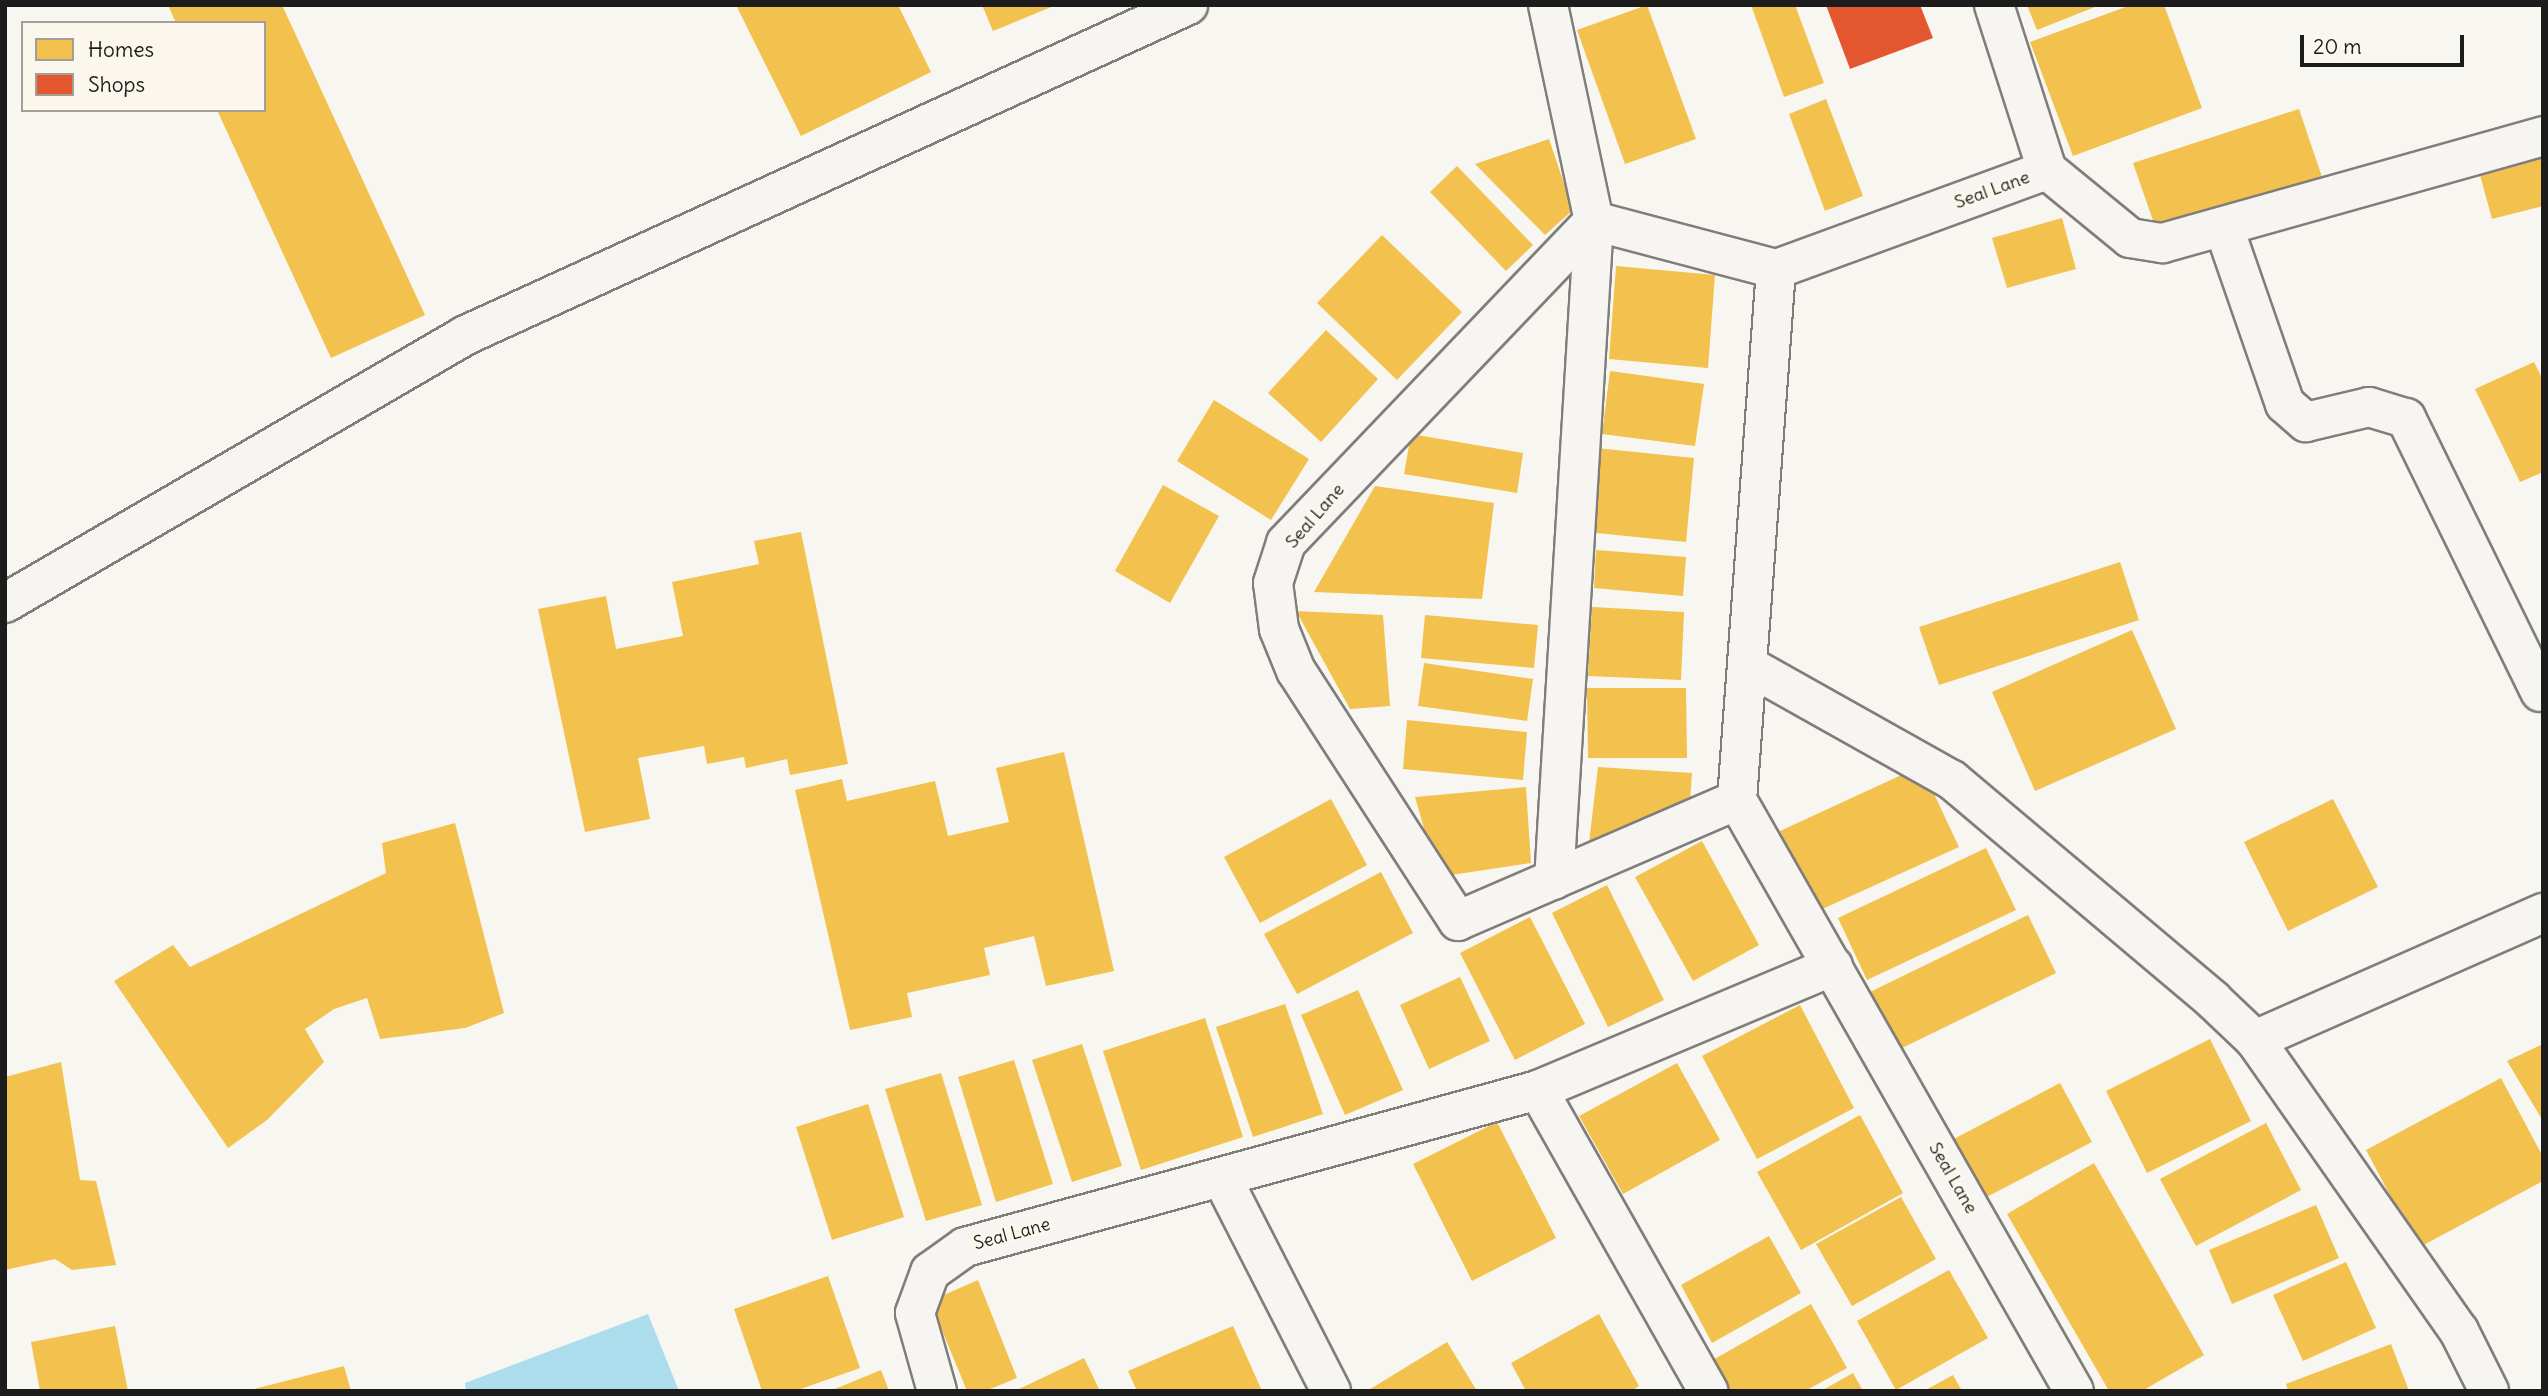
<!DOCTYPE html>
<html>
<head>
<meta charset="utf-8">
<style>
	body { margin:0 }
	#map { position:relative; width:2548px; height:1396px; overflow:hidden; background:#f8f6f0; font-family:Delius,sans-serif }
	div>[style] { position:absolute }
	.water>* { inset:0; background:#acdded }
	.homes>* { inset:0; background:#f2c14e }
	.shops>* { inset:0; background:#e4572e }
	.roads { filter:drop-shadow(2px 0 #7f7e7b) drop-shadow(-2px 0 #7f7e7b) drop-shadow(0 2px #7f7e7b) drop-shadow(0 -2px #7f7e7b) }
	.minor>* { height:38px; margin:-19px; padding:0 19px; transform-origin:19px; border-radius:19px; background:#f6f5f1 }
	span { translate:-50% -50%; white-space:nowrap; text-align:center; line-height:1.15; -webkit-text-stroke:7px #fbf7ec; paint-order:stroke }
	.street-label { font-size:18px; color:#1c1c1c }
	.frame { position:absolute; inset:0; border:7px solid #1c1c1c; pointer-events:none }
	.legend { position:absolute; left:21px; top:21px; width:245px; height:91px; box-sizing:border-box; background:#fbf7ec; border:2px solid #a29f99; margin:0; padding:9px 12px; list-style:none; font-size:21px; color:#1c1c1c }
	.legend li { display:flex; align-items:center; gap:14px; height:35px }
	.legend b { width:35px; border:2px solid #a29f99 }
	.scale { position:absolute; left:2300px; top:35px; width:164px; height:32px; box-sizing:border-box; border:4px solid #1c1c1c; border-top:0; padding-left:9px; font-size:21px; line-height:24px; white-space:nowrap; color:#1c1c1c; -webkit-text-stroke:5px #fbf7ec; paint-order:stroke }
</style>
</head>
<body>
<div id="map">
	<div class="water">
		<i style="clip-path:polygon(648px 1314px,679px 1391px,466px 1391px,465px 1383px)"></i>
	</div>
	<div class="homes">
		<i style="clip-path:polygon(168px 5px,282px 5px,425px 315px,331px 358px,217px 110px,264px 110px,264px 23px,176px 23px)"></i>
		<i style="clip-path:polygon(736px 5px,898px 5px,931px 72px,801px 136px)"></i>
		<i style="clip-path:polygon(982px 5px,1056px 5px,993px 31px)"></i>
		<i style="clip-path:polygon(1647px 5px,1696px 139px,1625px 164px,1577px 30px)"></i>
		<i style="clip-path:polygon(1751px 5px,1795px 5px,1824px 83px,1784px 97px)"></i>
		<i style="clip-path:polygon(2027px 5px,2100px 5px,2037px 30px)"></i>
		<i style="clip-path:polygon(2131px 5px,2164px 5px,2202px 108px,2073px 156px,2030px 42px)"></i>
		<i style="clip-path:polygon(1826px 99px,1863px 196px,1825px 211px,1789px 114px)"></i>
		<i style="clip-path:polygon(2299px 109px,2323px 180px,2158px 235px,2133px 163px)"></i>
		<i style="clip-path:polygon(1549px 139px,1573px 210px,1545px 235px,1475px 164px)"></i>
		<i style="clip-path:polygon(2543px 147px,2543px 206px,2492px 219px,2477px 164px)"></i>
		<i style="clip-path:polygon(1457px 166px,1533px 245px,1506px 271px,1430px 192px)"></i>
		<i style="clip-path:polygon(2062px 218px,2076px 269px,2007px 288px,1992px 238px)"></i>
		<i style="clip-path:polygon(1382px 235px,1462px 312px,1397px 380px,1317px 303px)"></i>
		<i style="clip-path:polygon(1616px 266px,1715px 275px,1708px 368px,1609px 359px)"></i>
		<i style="clip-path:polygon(1326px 330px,1378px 379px,1321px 442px,1268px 393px)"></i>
		<i style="clip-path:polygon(2534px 362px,2543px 380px,2543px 472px,2520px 482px,2475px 389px)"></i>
		<i style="clip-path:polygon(1610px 371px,1704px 384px,1695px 446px,1602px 434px)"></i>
		<i style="clip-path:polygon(1214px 400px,1309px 459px,1271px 520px,1177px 461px)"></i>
		<i style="clip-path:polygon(1411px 434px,1523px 453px,1517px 493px,1404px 474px)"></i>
		<i style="clip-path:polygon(1586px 447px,1694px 458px,1686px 542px,1577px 531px)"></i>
		<i style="clip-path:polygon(1163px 485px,1219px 516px,1170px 603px,1115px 571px)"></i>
		<i style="clip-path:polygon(1375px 486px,1494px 503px,1482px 599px,1314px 592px)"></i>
		<i style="clip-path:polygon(801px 532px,848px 764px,790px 775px,787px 759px,746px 768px,744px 757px,707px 764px,704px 746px,638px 758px,650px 819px,585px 832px,538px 609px,606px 596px,616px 649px,683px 636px,672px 582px,759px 564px,754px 541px)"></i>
		<i style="clip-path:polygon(1596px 550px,1686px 557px,1683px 596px,1594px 588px)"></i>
		<i style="clip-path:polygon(2120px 562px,2139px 620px,1939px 685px,1919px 627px)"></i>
		<i style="clip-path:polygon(1592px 607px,1684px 612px,1681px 680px,1588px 676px)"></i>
		<i style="clip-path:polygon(1296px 611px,1383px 615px,1390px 706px,1350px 709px)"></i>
		<i style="clip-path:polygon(1425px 615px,1538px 625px,1534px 668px,1421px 658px)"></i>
		<i style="clip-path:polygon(2132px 630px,2176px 729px,2035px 791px,1992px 692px)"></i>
		<i style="clip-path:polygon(1424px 663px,1533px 679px,1527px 721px,1418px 706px)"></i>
		<i style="clip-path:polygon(1587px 688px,1686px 688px,1687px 758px,1588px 758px)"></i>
		<i style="clip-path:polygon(1407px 720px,1527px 732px,1523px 780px,1403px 769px)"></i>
		<i style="clip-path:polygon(1064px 752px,1114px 971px,1046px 986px,1034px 936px,984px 948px,990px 975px,907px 993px,912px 1017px,850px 1030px,795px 790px,842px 779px,847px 801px,935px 781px,948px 836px,1009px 822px,996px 768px)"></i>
		<i style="clip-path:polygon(1921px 766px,1959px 847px,1818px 911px,1780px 831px)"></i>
		<i style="clip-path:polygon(1598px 767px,1692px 773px,1689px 817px,1588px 851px)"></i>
		<i style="clip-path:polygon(1526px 787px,1531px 863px,1438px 877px,1415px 797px)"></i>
		<i style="clip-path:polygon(1331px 799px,1367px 865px,1260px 923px,1224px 857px)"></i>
		<i style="clip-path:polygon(2333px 799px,2378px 887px,2288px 931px,2244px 842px)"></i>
		<i style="clip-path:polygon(455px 823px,504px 1013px,465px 1028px,380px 1039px,367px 998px,334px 1009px,305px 1029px,324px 1062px,267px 1120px,228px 1148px,114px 981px,173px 945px,190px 967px,386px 873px,382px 843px)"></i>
		<i style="clip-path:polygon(1702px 841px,1759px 945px,1693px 981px,1635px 877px)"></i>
		<i style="clip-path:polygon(1986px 848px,2016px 910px,1867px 980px,1838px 918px)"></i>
		<i style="clip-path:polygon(1381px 872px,1413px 933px,1297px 994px,1264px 934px)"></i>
		<i style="clip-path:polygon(1607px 885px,1664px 1000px,1608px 1027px,1552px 913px)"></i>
		<i style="clip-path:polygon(2028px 915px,2056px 973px,1898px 1050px,1870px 992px)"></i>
		<i style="clip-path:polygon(1530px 917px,1585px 1024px,1515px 1060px,1460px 953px)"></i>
		<i style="clip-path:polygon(1460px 977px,1490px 1041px,1429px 1069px,1400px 1005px)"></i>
		<i style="clip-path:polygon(1358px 990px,1403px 1090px,1345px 1115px,1301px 1015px)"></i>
		<i style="clip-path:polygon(1285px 1004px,1323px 1114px,1253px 1137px,1216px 1027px)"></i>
		<i style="clip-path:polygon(1800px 1005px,1854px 1108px,1757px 1159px,1702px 1056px)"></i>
		<i style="clip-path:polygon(1205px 1018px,1243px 1137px,1141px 1170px,1103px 1051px)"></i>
		<i style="clip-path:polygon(2210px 1039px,2251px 1121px,2147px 1173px,2106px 1091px)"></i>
		<i style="clip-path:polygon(1082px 1044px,1122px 1166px,1072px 1182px,1032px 1060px)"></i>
		<i style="clip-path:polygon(2543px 1044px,2543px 1121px,2507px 1061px)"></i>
		<i style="clip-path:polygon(1014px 1060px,1053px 1184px,996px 1202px,958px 1077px)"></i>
		<i style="clip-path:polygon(61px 1062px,80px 1180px,96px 1181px,116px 1265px,72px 1270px,55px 1259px,5px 1270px,5px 1077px)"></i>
		<i style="clip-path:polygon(1677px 1063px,1720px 1140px,1623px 1194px,1579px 1116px)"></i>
		<i style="clip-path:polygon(941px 1073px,982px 1205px,926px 1221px,885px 1089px)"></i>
		<i style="clip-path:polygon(2501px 1078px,2543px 1157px,2543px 1181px,2418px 1248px,2366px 1150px)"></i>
		<i style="clip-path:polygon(2060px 1083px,2092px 1142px,1981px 1200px,1950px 1141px)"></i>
		<i style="clip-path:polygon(868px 1104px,904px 1217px,832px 1240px,796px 1127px)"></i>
		<i style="clip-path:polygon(1860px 1115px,1903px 1193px,1801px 1250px,1757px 1172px)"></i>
		<i style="clip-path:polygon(1497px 1122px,1556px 1238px,1472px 1281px,1413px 1164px)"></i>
		<i style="clip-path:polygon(2266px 1123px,2301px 1190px,2196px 1246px,2160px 1179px)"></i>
		<i style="clip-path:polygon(2094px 1163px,2204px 1355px,2142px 1391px,2109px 1391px,2007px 1214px)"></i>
		<i style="clip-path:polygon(1901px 1197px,1936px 1259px,1852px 1306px,1816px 1244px)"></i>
		<i style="clip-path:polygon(2316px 1205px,2339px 1258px,2232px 1304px,2209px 1250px)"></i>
		<i style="clip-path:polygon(1769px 1236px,1801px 1293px,1712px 1343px,1681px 1285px)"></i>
		<i style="clip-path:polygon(2346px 1262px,2376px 1328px,2303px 1361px,2273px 1295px)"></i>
		<i style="clip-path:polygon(1949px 1270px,1988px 1338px,1896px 1390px,1857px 1321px)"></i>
		<i style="clip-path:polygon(828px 1276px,860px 1368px,795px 1391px,762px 1391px,734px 1309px)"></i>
		<i style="clip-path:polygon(978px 1280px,1017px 1378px,985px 1391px,967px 1391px,930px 1301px)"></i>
		<i style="clip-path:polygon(1811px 1304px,1847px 1368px,1805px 1391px,1728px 1391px,1711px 1361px)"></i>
		<i style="clip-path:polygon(1599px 1314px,1639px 1386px,1631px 1391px,1526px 1391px,1511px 1363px)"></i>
		<i style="clip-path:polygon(115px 1326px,128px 1391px,40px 1391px,31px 1342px)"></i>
		<i style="clip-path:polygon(1233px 1326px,1262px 1391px,1137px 1391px,1128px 1371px)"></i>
		<i style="clip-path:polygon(1447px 1342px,1477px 1391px,1367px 1391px)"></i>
		<i style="clip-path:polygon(2391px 1344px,2409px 1391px,2288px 1391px,2286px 1384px)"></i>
		<i style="clip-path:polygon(1084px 1358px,1100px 1391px,1015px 1391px)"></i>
		<i style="clip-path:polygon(344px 1366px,351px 1391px,250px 1391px,250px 1390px)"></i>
		<i style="clip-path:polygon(881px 1370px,889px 1391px,830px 1391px)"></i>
		<i style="clip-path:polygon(1853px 1373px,1863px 1391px,1821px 1391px)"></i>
		<i style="clip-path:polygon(1953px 1375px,1962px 1391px,1924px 1391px)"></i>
	</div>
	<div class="shops">
		<i style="clip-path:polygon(1826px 5px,1920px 5px,1933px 38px,1850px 69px)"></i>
	</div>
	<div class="roads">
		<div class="minor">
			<i style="left:1548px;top:5px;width:221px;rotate:78deg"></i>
			<i style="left:1594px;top:221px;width:660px;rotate:93.47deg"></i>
			<i style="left:1994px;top:5px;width:173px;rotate:72.2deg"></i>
			<i style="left:2047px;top:170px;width:289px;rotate:159.9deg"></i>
			<i style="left:1776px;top:269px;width:532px;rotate:94.2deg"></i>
			<i style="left:1737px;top:800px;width:680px;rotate:60.31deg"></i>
			<i style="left:2047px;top:170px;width:107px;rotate:39.3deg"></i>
			<i style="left:2130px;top:238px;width:33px;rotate:9deg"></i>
			<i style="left:2163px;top:243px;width:395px;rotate:-15.7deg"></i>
			<i style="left:2224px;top:228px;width:186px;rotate:70.9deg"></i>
			<i style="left:2285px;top:404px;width:28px;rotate:41deg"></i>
			<i style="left:2306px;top:422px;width:65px;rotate:-13.4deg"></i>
			<i style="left:2369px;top:407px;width:39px;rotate:17deg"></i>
			<i style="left:2406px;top:418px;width:305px;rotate:63.9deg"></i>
			<i style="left:5px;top:603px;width:533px;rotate:-30.17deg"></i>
			<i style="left:466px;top:335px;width:794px;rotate:-24.56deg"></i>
			<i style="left:1747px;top:665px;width:235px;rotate:29.3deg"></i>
			<i style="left:1952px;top:780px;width:341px;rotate:40.1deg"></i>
			<i style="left:2213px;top:1000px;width:58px;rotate:43.6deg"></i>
			<i style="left:2255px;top:1040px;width:355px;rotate:55deg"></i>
			<i style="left:2459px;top:1331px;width:67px;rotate:63.4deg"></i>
			<i style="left:1737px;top:800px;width:304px;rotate:156.6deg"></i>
			<i style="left:1458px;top:921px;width:298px;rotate:-122.9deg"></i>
			<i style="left:1296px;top:671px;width:45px;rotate:-112deg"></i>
			<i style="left:1279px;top:629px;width:46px;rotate:-97.4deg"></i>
			<i style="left:1273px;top:583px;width:42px;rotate:-72deg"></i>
			<i style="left:1286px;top:543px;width:446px;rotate:-46.3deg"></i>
			<i style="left:1594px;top:221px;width:188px;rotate:14.8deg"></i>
			<i style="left:2255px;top:1040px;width:315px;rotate:-23.8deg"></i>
			<i style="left:1538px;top:1090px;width:346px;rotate:60.5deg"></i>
			<i style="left:1222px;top:1178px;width:239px;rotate:62.9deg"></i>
			<i style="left:937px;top:1391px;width:81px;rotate:-105.8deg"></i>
			<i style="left:915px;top:1313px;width:44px;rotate:-69.9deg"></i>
			<i style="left:930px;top:1272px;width:43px;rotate:-35.5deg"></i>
			<i style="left:965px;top:1247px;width:594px;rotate:-15.32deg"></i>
			<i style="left:1538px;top:1090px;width:320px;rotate:-22.8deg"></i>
		</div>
	</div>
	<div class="street-label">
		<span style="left:1992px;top:190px;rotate:-20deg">Seal Lane</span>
		<span style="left:1315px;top:516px;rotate:-49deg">Seal Lane</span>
		<span style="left:1953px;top:1178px;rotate:60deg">Seal Lane</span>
		<span style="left:1012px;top:1234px;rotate:-15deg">Seal Lane</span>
	</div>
	<div class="frame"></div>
	<ul class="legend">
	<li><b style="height:19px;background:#f2c14e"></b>Homes</li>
	<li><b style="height:19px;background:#e4572e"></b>Shops</li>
	</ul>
	<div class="scale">20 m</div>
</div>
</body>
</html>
